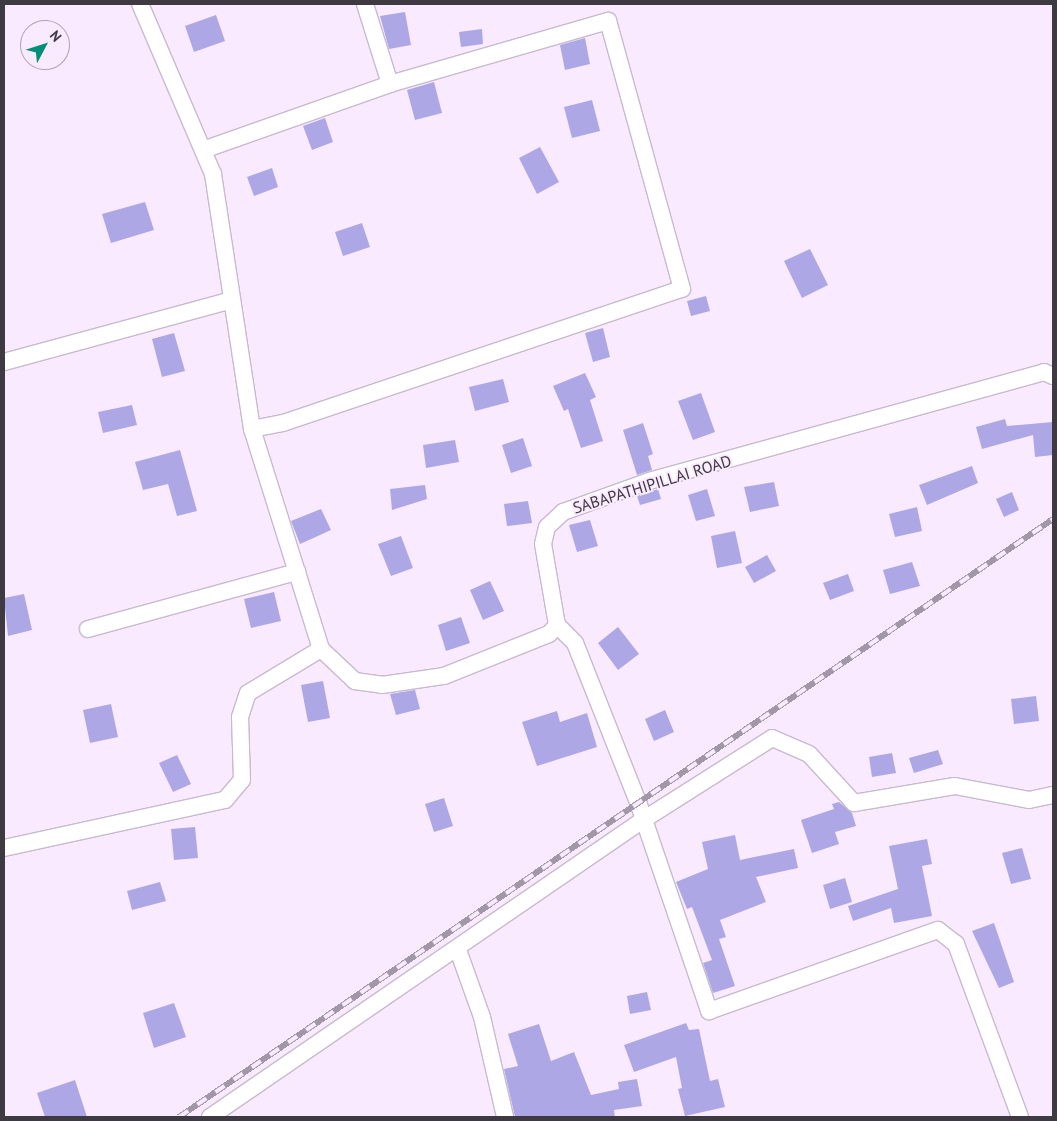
<!DOCTYPE html>
<html>
<head>
<meta charset="utf-8">
<style>
	body { margin:0 }
	#map { position:relative; width:1057px; height:1121px; overflow:hidden; background:#f9eaff; font-family:"PT Sans",sans-serif }
	div>[style] { position:absolute }
	.building>* { inset:0; background:#aea7e5 }
	.roads { filter:drop-shadow(1px 0 #c8bace) drop-shadow(-1px 0 #c8bace) drop-shadow(0 1px #c8bace) drop-shadow(0 -1px #c8bace) }
	.minor>* { height:16px; margin:-8px; padding:0 8px; transform-origin:8px; border-radius:8px; background:#fff }
	.rail>* { height:5.5px; margin-top:-2.75px; transform-origin:0; background:repeating-linear-gradient(90deg,#f9eaff 0 11px,#a297a6 0 22px); box-sizing:border-box; border-block:1px solid #a297a6 }
	span { translate:-50% -50%; white-space:nowrap; text-align:center; line-height:1.15; -webkit-text-stroke:4px #f9eaff; paint-order:stroke }
	.street-label { font-size:16px; color:#3f3941 }
	.frame { position:absolute; inset:0; border:5px solid #3f3941; pointer-events:none }
	.north { position:absolute; left:20px; top:20px; width:50px; height:50px; box-sizing:border-box; background:#f9eaff; border:1px solid #afa3b3; border-radius:50%; rotate:50deg; font-size:14px; font-weight:700; line-height:20px; text-align:center; color:#3f3941 }
	.north::after { content:''; display:block; margin:auto; width:18px; height:22px; background:#018f78; clip-path:polygon(50% 0,100% 100%,50% 72%,0 100%) }
</style>
</head>
<body>
<div id="map">
	<div class="building">
		<i style="clip-path:polygon(405px 12px,411px 45px,389px 49px,380px 16px)"></i>
		<i style="clip-path:polygon(216px 15px,225px 41px,194px 52px,185px 26px)"></i>
		<i style="clip-path:polygon(482px 29px,483px 44px,461px 47px,459px 32px)"></i>
		<i style="clip-path:polygon(585px 38px,590px 64px,565px 70px,560px 45px)"></i>
		<i style="clip-path:polygon(434px 82px,442px 113px,415px 120px,407px 90px)"></i>
		<i style="clip-path:polygon(592px 100px,600px 131px,572px 138px,564px 107px)"></i>
		<i style="clip-path:polygon(325px 118px,333px 142px,312px 150px,303px 126px)"></i>
		<i style="clip-path:polygon(540px 147px,559px 182px,537px 194px,519px 158px)"></i>
		<i style="clip-path:polygon(272px 168px,278px 187px,254px 196px,247px 177px)"></i>
		<i style="clip-path:polygon(145px 202px,154px 230px,111px 243px,102px 214px)"></i>
		<i style="clip-path:polygon(362px 223px,370px 247px,343px 256px,335px 232px)"></i>
		<i style="clip-path:polygon(810px 249px,828px 285px,802px 298px,784px 261px)"></i>
		<i style="clip-path:polygon(706px 296px,710px 311px,691px 316px,687px 301px)"></i>
		<i style="clip-path:polygon(603px 328px,610px 357px,593px 362px,585px 333px)"></i>
		<i style="clip-path:polygon(174px 333px,185px 371px,162px 377px,152px 339px)"></i>
		<i style="clip-path:polygon(585px 373px,596px 397px,590px 400px,603px 441px,581px 448px,568px 409px,564px 411px,553px 386px)"></i>
		<i style="clip-path:polygon(503px 379px,509px 402px,475px 411px,469px 387px)"></i>
		<i style="clip-path:polygon(701px 393px,715px 432px,693px 440px,678px 401px)"></i>
		<i style="clip-path:polygon(132px 405px,137px 425px,103px 433px,98px 412px)"></i>
		<i style="clip-path:polygon(1005px 419px,1007px 426px,1053px 422px,1053px 455px,1035px 457px,1033px 435px,982px 449px,976px 427px)"></i>
		<i style="clip-path:polygon(643px 423px,653px 454px,648px 456px,652px 470px,637px 475px,623px 430px)"></i>
		<i style="clip-path:polygon(523px 438px,532px 466px,511px 473px,502px 445px)"></i>
		<i style="clip-path:polygon(455px 440px,459px 462px,426px 468px,423px 445px)"></i>
		<i style="clip-path:polygon(180px 450px,197px 511px,177px 516px,168px 484px,143px 490px,135px 462px)"></i>
		<i style="clip-path:polygon(972px 466px,978px 483px,927px 505px,919px 485px)"></i>
		<i style="clip-path:polygon(774px 482px,779px 506px,750px 512px,744px 487px)"></i>
		<i style="clip-path:polygon(425px 485px,427px 499px,392px 510px,390px 489px)"></i>
		<i style="clip-path:polygon(658px 489px,661px 499px,640px 505px,637px 496px)"></i>
		<i style="clip-path:polygon(707px 489px,715px 516px,696px 521px,688px 495px)"></i>
		<i style="clip-path:polygon(1012px 492px,1019px 510px,1004px 517px,996px 499px)"></i>
		<i style="clip-path:polygon(528px 501px,532px 523px,507px 526px,504px 504px)"></i>
		<i style="clip-path:polygon(917px 507px,922px 531px,895px 537px,889px 514px)"></i>
		<i style="clip-path:polygon(321px 509px,331px 530px,300px 544px,291px 521px)"></i>
		<i style="clip-path:polygon(590px 520px,598px 546px,577px 552px,569px 525px)"></i>
		<i style="clip-path:polygon(735px 531px,742px 563px,717px 568px,711px 536px)"></i>
		<i style="clip-path:polygon(401px 536px,413px 568px,391px 576px,378px 544px)"></i>
		<i style="clip-path:polygon(767px 555px,776px 571px,754px 583px,745px 567px)"></i>
		<i style="clip-path:polygon(912px 562px,920px 586px,890px 594px,883px 570px)"></i>
		<i style="clip-path:polygon(848px 574px,854px 591px,830px 600px,823px 583px)"></i>
		<i style="clip-path:polygon(490px 581px,504px 611px,483px 620px,470px 590px)"></i>
		<i style="clip-path:polygon(274px 592px,281px 621px,251px 628px,244px 599px)"></i>
		<i style="clip-path:polygon(24px 594px,32px 630px,8px 636px,4px 598px)"></i>
		<i style="clip-path:polygon(461px 617px,470px 643px,446px 651px,438px 625px)"></i>
		<i style="clip-path:polygon(618px 627px,639px 654px,618px 670px,598px 643px)"></i>
		<i style="clip-path:polygon(323px 681px,330px 718px,308px 722px,301px 685px)"></i>
		<i style="clip-path:polygon(415px 690px,420px 709px,396px 715px,390px 694px)"></i>
		<i style="clip-path:polygon(1036px 696px,1039px 721px,1014px 724px,1011px 699px)"></i>
		<i style="clip-path:polygon(111px 704px,118px 737px,90px 743px,83px 710px)"></i>
		<i style="clip-path:polygon(665px 710px,674px 732px,654px 741px,645px 719px)"></i>
		<i style="clip-path:polygon(557px 711px,560px 722px,587px 713px,597px 747px,537px 766px,522px 722px)"></i>
		<i style="clip-path:polygon(938px 750px,943px 764px,914px 773px,909px 758px)"></i>
		<i style="clip-path:polygon(892px 753px,896px 773px,872px 777px,869px 757px)"></i>
		<i style="clip-path:polygon(177px 755px,191px 784px,173px 792px,159px 763px)"></i>
		<i style="clip-path:polygon(444px 798px,453px 826px,434px 832px,425px 804px)"></i>
		<i style="clip-path:polygon(839px 802px,852px 813px,856px 826px,835px 832px,839px 844px,812px 853px,801px 820px,834px 809px,832px 804px)"></i>
		<i style="clip-path:polygon(195px 827px,198px 858px,174px 860px,171px 829px)"></i>
		<i style="clip-path:polygon(735px 835px,740px 860px,794px 849px,798px 868px,756px 877px,766px 902px,720px 920px,726px 937px,719px 939px,735px 986px,713px 993px,703px 963px,712px 960px,692px 907px,687px 909px,676px 882px,708px 869px,702px 842px)"></i>
		<i style="clip-path:polygon(927px 839px,932px 864px,922px 866px,932px 916px,894px 923px,891px 908px,853px 921px,848px 906px,898px 889px,889px 846px)"></i>
		<i style="clip-path:polygon(1022px 848px,1031px 879px,1011px 884px,1002px 853px)"></i>
		<i style="clip-path:polygon(845px 878px,852px 902px,830px 909px,823px 885px)"></i>
		<i style="clip-path:polygon(160px 882px,166px 901px,132px 910px,127px 891px)"></i>
		<i style="clip-path:polygon(994px 923px,1014px 982px,999px 988px,972px 931px)"></i>
		<i style="clip-path:polygon(647px 992px,651px 1010px,630px 1014px,627px 996px)"></i>
		<i style="clip-path:polygon(174px 1003px,186px 1037px,154px 1048px,143px 1013px)"></i>
		<i style="clip-path:polygon(686px 1023px,689px 1030px,699px 1029px,710px 1081px,718px 1079px,725px 1107px,685px 1116px,678px 1089px,682px 1088px,676px 1057px,634px 1072px,624px 1045px)"></i>
		<i style="clip-path:polygon(539px 1024px,551px 1061px,574px 1052px,591px 1095px,619px 1089px,618px 1082px,637px 1079px,642px 1106px,614px 1110px,615px 1117px,515px 1117px,504px 1069px,518px 1066px,508px 1034px)"></i>
		<i style="clip-path:polygon(75px 1080px,87px 1117px,45px 1117px,37px 1093px)"></i>
	</div>
	<div class="roads">
		<div class="minor">
			<i style="left:203px;top:150px;width:198px;rotate:-19.4deg"></i>
			<i style="left:390px;top:84px;width:84px;rotate:-107.4deg"></i>
			<i style="left:4px;top:362px;width:236px;rotate:-15.2deg"></i>
			<i style="left:252px;top:429px;width:32px;rotate:-11deg"></i>
			<i style="left:283px;top:423px;width:421px;rotate:-18.6deg"></i>
			<i style="left:682px;top:289px;width:278px;rotate:-105.4deg"></i>
			<i style="left:608px;top:21px;width:227px;rotate:163.9deg"></i>
			<i style="left:557px;top:625px;width:25px;rotate:45deg"></i>
			<i style="left:575px;top:643px;width:174px;rotate:68.4deg"></i>
			<i style="left:639px;top:805px;width:218px;rotate:71.2deg"></i>
			<i style="left:709px;top:1011px;width:243px;rotate:-19.5deg"></i>
			<i style="left:938px;top:930px;width:23px;rotate:38deg"></i>
			<i style="left:956px;top:944px;width:184px;rotate:69.7deg"></i>
			<i style="left:88px;top:629px;width:217px;rotate:-15.3deg"></i>
			<i style="left:321px;top:649px;width:47px;rotate:43.3deg"></i>
			<i style="left:355px;top:681px;width:27px;rotate:8deg"></i>
			<i style="left:382px;top:685px;width:63px;rotate:-8.3deg"></i>
			<i style="left:444px;top:676px;width:113px;rotate:-21.8deg"></i>
			<i style="left:549px;top:634px;width:12px;rotate:-48deg"></i>
			<i style="left:557px;top:625px;width:82px;rotate:-99.8deg"></i>
			<i style="left:543px;top:544px;width:17px;rotate:-77deg"></i>
			<i style="left:547px;top:527px;width:22px;rotate:-43deg"></i>
			<i style="left:563px;top:512px;width:91px;rotate:-19.8deg"></i>
			<i style="left:649px;top:481px;width:410px;rotate:-15.4deg"></i>
			<i style="left:1044px;top:372px;width:10px;rotate:24deg"></i>
			<i style="left:4px;top:848px;width:226px;rotate:-12.3deg"></i>
			<i style="left:225px;top:800px;width:26px;rotate:-50deg"></i>
			<i style="left:242px;top:780px;width:63px;rotate:-91.8deg"></i>
			<i style="left:240px;top:717px;width:25px;rotate:-72deg"></i>
			<i style="left:248px;top:693px;width:85px;rotate:-31.1deg"></i>
			<i style="left:321px;top:649px;width:231px;rotate:-107.4deg"></i>
			<i style="left:252px;top:429px;width:258px;rotate:-98.7deg"></i>
			<i style="left:213px;top:174px;width:185px;rotate:-113.2deg"></i>
			<i style="left:458px;top:950px;width:71px;rotate:70.3deg"></i>
			<i style="left:482px;top:1017px;width:103px;rotate:77deg"></i>
			<i style="left:210px;top:1117px;width:525px;rotate:-34.45deg"></i>
			<i style="left:643px;top:820px;width:153px;rotate:-32.4deg"></i>
			<i style="left:772px;top:738px;width:40px;rotate:23.4deg"></i>
			<i style="left:809px;top:754px;width:67px;rotate:47.4deg"></i>
			<i style="left:854px;top:803px;width:102px;rotate:-9.6deg"></i>
			<i style="left:955px;top:786px;width:75px;rotate:10.7deg"></i>
			<i style="left:1029px;top:800px;width:25px;rotate:-12deg"></i>
		</div>
	</div>
	<div class="rail">
		<i style="left:179px;top:1117px;width:1059px;rotate:-34.38deg"></i>
	</div>
	<div class="street-label">
		<span style="left:652px;top:484px;rotate:-17deg">SABAPATHIPILLAI ROAD</span>
	</div>
	<div class="frame"></div>
	<div class="north">N</div>
</div>
</body>
</html>
